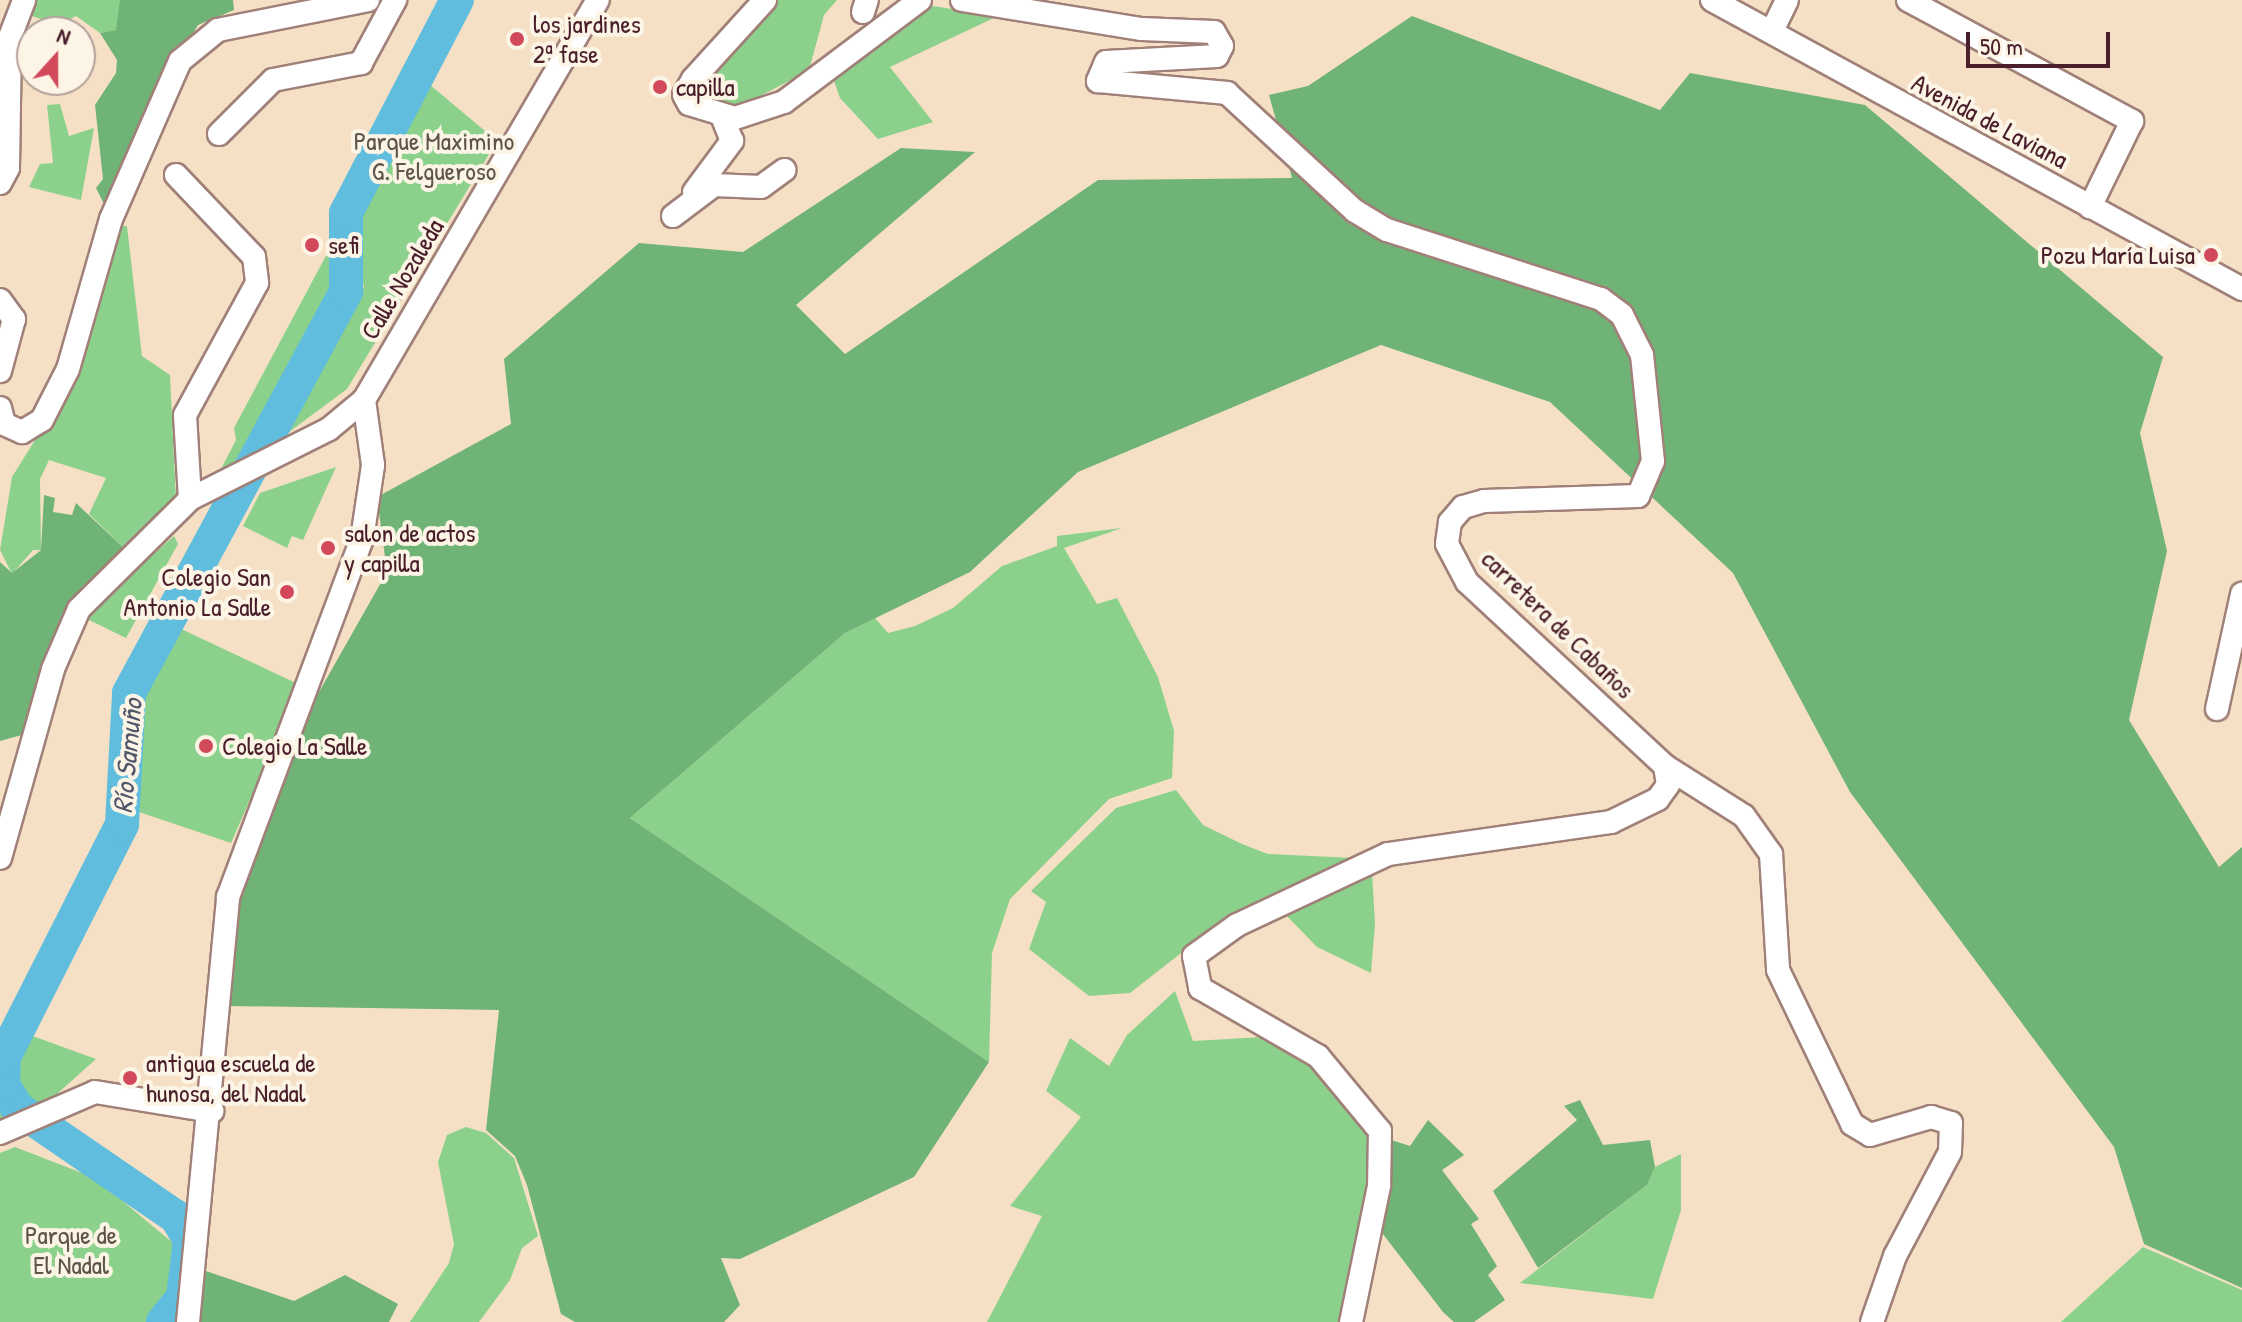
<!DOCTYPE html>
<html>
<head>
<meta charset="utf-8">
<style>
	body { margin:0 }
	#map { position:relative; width:2242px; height:1322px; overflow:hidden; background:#f5e0c6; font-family:"Patrick Hand",sans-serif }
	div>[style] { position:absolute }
	.green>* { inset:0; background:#8bd18b }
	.forest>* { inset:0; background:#70b377 }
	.river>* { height:34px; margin:-17px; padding:0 17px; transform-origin:17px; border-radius:17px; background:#60bdde }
	.roads { filter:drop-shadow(2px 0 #a08078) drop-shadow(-2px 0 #a08078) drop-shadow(0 2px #a08078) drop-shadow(0 -2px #a08078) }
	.minor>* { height:22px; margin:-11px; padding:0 11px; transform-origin:11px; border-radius:11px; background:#fff }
	.dots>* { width:22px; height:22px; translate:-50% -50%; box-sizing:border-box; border:4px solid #fcf5e5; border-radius:50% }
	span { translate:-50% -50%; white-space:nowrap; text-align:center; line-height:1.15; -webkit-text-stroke:8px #fcf5e5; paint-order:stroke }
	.poi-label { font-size:26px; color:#4a1f2b }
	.left { translate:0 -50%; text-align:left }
	.right { translate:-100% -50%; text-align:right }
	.street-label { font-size:26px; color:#4a1f2b }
	.park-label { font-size:26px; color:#5e5448 }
	.water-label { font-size:28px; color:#52566a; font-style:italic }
	.north { position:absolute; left:16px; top:16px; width:80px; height:80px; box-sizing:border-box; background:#fcf5e5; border:2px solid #b59f9b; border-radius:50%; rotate:21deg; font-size:22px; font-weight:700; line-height:32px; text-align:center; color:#4a1f2b }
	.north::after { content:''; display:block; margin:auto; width:28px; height:36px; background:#d1495b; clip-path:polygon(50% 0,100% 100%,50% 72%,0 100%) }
	.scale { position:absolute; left:1966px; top:32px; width:144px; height:36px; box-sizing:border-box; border:4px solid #4a1f2b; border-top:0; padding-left:10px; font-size:24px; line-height:28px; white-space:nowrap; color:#4a1f2b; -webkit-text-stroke:6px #fcf5e5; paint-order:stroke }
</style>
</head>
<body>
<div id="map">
	<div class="green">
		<i style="clip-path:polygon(33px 0,120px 0,121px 17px,116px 30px,100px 33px,76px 16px,59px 25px,26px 14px)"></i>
		<i style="clip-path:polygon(771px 0,837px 0,824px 15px,809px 70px,738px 108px,697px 98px,697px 87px)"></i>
		<i style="clip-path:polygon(926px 5px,998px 16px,890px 67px,933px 122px,878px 139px,840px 98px,831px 72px)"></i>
		<i style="clip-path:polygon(423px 79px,497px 141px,347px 389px,277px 441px,364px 287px,350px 231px,353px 207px)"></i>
		<i style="clip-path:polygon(60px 104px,69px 136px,94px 128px,81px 200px,29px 187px,40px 164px,53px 163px,47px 105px)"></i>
		<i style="clip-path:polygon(120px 226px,127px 226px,142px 356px,170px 375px,176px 500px,128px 552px,89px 514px,106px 478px,49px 460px,40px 479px,41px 550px,33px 550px,12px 574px,0 550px,12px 477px,47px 421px)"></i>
		<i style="clip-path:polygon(336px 237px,347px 284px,259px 450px,220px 471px,236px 440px,234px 428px)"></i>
		<i style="clip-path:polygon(336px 467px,303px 540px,292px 536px,287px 548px,243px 526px,260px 493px)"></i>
		<i style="clip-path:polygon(1122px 528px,1064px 548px,1097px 604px,1117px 598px,1158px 677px,1174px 731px,1172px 778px,1109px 799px,1010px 899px,992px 953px,989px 1062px,630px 818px,845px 633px,875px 618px,888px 633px,915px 626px,953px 608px,1002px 566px,1057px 546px,1057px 536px)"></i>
		<i style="clip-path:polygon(174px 536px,178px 544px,126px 638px,83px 617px)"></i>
		<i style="clip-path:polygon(177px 627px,300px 685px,231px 843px,136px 811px,140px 701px)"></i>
		<i style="clip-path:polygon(1176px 790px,1203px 825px,1242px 844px,1268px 854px,1354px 858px,1217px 925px,1130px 993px,1089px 996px,1029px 949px,1046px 902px,1031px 891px,1116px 808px)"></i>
		<i style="clip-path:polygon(1372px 871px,1375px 924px,1371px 973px,1317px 947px,1284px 913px)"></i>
		<i style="clip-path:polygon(1175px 991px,1193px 1041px,1279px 1036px,1370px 1117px,1372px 1176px,1343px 1322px,987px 1322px,1042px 1216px,1010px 1206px,1081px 1117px,1046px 1091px,1070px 1038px,1109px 1066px,1127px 1035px)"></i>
		<i style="clip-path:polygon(27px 1034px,96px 1059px,39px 1110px,9px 1124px,0 1119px,0 1080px,12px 1076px,15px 1050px)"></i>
		<i style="clip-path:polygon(466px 1127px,486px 1133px,514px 1158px,538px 1236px,522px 1248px,510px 1280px,479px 1322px,410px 1322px,449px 1263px,454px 1244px,438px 1162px,447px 1135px)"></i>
		<i style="clip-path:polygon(15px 1147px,95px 1178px,173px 1243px,173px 1289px,150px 1322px,0 1322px,0 1153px)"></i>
		<i style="clip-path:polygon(1681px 1154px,1681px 1210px,1653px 1299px,1520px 1283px,1647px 1185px,1655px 1167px)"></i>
		<i style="clip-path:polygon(2143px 1247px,2242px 1290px,2242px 1322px,2061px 1322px)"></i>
	</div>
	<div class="forest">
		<i style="clip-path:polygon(120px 0,233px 0,234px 10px,198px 25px,143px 117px,107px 210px,96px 188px,103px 179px,95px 105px,116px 73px,117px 60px,100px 33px,116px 30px)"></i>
		<i style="clip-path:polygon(1412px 16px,1660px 110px,1690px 73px,1865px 105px,2163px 357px,2140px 433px,2167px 551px,2129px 720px,2219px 867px,2242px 847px,2242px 1288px,2144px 1244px,2114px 1147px,1850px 792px,1733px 573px,1550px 402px,1381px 345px,1078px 472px,970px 572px,845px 633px,630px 818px,989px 1062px,914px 1177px,740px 1259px,721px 1258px,740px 1305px,724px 1322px,575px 1322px,561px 1314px,527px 1185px,515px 1156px,486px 1130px,499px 1010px,229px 1006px,227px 952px,240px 878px,298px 729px,387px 572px,377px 497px,511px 424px,504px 359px,639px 243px,743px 252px,901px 148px,975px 152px,796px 305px,845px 354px,1098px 180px,1292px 178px,1269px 95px,1308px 86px)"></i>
		<i style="clip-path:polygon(44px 495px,55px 498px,53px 512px,72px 515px,76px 503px,128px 552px,62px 621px,29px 733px,0 741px,0 562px,12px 573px,41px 550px)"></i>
		<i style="clip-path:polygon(1580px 1100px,1603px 1145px,1650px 1140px,1655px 1167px,1647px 1185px,1538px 1268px,1493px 1191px,1577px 1120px,1564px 1106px)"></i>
		<i style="clip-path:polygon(1428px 1120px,1464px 1155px,1442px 1170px,1479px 1219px,1471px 1224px,1497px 1266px,1488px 1275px,1505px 1300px,1474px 1322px,1454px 1322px,1443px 1312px,1379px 1229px,1385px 1138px,1410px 1146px)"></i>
		<i style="clip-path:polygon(206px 1271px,294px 1301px,345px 1275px,398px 1304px,389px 1322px,176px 1322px)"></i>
	</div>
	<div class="river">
		<i style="left:163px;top:1322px;width:32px;rotate:-51deg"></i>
		<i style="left:183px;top:1297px;width:57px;rotate:-83deg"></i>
		<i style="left:190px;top:1240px;width:27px;rotate:-121deg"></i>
		<i style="left:176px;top:1217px;width:191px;rotate:-145.6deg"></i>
		<i style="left:18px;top:1109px;width:28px;rotate:-122deg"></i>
		<i style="left:3px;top:1085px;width:28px;rotate:-88deg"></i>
		<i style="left:4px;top:1057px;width:261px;rotate:-63.1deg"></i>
		<i style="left:122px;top:824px;width:131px;rotate:-86.9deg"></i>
		<i style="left:129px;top:693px;width:457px;rotate:-61.6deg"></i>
		<i style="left:346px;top:291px;width:78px;rotate:-90deg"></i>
		<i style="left:346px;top:213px;width:240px;rotate:-62.5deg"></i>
	</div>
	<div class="roads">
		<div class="minor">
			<i style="left:765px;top:0;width:107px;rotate:132.3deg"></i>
			<i style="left:693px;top:79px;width:18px;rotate:119deg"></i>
			<i style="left:684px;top:95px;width:10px;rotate:61deg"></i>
			<i style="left:689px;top:104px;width:48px;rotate:16.9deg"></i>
			<i style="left:735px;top:118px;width:52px;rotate:-18.1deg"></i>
			<i style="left:784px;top:102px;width:170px;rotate:-36.9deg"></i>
			<i style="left:962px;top:0;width:182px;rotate:9.2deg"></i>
			<i style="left:1142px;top:29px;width:72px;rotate:2.4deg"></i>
			<i style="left:1214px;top:32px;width:16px;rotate:60deg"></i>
			<i style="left:1222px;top:46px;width:11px;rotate:117deg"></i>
			<i style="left:1217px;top:56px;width:111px;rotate:176.9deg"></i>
			<i style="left:1106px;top:62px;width:21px;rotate:113deg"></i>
			<i style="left:1098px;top:81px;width:130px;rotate:5.3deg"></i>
			<i style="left:1227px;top:93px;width:174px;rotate:42.7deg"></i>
			<i style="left:1355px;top:211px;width:37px;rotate:31deg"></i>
			<i style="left:1387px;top:230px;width:225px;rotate:17.9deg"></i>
			<i style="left:1601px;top:299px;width:26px;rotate:37deg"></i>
			<i style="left:1622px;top:315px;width:45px;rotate:63.4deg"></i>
			<i style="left:1642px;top:355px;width:107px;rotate:84.1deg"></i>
			<i style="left:1653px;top:461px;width:38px;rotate:113deg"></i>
			<i style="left:1638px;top:496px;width:154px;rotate:178.1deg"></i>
			<i style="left:1484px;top:501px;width:22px;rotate:164deg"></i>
			<i style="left:1463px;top:507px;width:20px;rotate:131deg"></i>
			<i style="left:1450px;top:522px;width:22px;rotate:98deg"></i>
			<i style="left:1447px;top:544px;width:43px;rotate:62.2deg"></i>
			<i style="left:1467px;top:582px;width:270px;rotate:42.9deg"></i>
			<i style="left:1665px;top:766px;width:19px;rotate:81deg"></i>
			<i style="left:1668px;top:785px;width:17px;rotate:126deg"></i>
			<i style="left:1658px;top:799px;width:52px;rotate:153.9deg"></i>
			<i style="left:1611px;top:822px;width:225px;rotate:171.8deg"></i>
			<i style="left:1388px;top:854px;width:167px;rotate:154.8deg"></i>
			<i style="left:1237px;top:925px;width:53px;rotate:144.2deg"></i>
			<i style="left:1194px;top:956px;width:33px;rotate:79deg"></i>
			<i style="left:1200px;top:988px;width:136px;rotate:30deg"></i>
			<i style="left:1318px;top:1056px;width:97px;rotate:50.4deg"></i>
			<i style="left:1380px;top:1131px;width:55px;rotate:91deg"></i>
			<i style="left:1379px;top:1186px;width:139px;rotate:101.6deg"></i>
			<i style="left:1712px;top:0;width:604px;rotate:28.6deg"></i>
			<i style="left:1908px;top:0;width:255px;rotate:28.4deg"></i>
			<i style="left:2132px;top:121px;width:96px;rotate:116deg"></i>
			<i style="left:863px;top:12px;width:13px;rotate:-72deg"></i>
			<i style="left:1772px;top:31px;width:34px;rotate:-64deg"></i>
			<i style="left:219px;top:134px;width:76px;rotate:-45deg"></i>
			<i style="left:273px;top:80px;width:90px;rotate:-10.9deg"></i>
			<i style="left:361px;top:63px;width:72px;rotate:-61.6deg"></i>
			<i style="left:176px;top:175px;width:113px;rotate:46.4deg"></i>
			<i style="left:254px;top:257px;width:26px;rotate:83deg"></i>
			<i style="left:257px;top:283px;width:150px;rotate:118.6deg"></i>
			<i style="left:185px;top:415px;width:84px;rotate:86.6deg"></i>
			<i style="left:0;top:183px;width:17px;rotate:-62deg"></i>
			<i style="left:8px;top:168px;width:131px;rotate:-89.1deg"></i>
			<i style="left:10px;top:37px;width:40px;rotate:-69deg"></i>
			<i style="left:694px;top:192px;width:64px;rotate:-53.3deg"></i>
			<i style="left:732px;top:141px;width:27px;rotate:-112deg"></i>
			<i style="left:673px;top:216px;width:51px;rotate:-37.1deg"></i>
			<i style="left:714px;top:185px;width:47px;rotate:2.4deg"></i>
			<i style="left:761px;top:187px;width:29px;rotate:-36deg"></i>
			<i style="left:0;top:300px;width:24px;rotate:54deg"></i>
			<i style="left:14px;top:319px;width:54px;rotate:105.1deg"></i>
			<i style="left:0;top:408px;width:16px;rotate:76deg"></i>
			<i style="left:4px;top:424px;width:20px;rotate:24deg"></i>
			<i style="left:22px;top:432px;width:23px;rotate:-31deg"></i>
			<i style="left:42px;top:420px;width:57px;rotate:-63deg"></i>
			<i style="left:68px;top:369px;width:156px;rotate:-74deg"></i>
			<i style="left:111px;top:219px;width:172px;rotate:-66.4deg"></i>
			<i style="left:180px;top:61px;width:49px;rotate:-39.2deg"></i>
			<i style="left:218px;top:30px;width:153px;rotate:-11.3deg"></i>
			<i style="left:2217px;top:709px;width:118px;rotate:-77.7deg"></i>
			<i style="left:1665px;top:766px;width:93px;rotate:32.3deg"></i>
			<i style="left:1744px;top:816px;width:47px;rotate:54.6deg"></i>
			<i style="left:1771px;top:854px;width:116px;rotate:86.5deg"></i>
			<i style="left:1778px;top:970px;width:171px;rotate:64.3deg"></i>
			<i style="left:1852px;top:1124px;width:21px;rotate:31deg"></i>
			<i style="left:1870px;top:1135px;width:64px;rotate:-16.4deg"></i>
			<i style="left:1931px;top:1117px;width:21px;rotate:17deg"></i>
			<i style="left:1951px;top:1123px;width:29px;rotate:92deg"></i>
			<i style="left:1950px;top:1152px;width:118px;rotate:117.9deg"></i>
			<i style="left:1895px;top:1256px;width:70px;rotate:109.2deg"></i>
			<i style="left:0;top:858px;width:196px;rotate:-74.3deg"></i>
			<i style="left:53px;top:669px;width:65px;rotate:-66.6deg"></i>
			<i style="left:79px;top:609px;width:156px;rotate:-44.7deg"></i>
			<i style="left:190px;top:499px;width:156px;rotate:-26.7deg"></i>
			<i style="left:329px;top:429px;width:45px;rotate:-39.6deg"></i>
			<i style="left:364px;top:400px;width:463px;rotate:-59.7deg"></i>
			<i style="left:0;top:1133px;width:103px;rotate:-23.3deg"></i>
			<i style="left:95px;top:1092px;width:119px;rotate:9.2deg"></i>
			<i style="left:188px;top:1322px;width:427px;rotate:-84.6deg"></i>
			<i style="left:228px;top:897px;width:382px;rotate:-69.5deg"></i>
			<i style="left:362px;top:539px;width:75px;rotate:-81.5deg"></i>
			<i style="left:373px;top:465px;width:66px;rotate:-97.9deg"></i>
		</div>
	</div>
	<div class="dots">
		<i style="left:517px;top:39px;background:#d1495b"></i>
		<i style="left:660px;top:87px;background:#d1495b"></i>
		<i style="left:312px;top:245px;background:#d1495b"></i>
		<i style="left:2211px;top:255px;background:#d1495b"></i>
		<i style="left:328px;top:548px;background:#d1495b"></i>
		<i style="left:287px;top:592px;background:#d1495b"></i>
		<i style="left:206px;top:746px;background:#d1495b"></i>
		<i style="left:130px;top:1078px;background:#d1495b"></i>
	</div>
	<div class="poi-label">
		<span class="left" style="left:533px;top:39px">los jardines<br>2ª fase</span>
		<span class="left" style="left:676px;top:87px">capilla</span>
		<span class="left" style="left:328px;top:245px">sefi</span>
		<span class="right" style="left:2195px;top:255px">Pozu María Luisa</span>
		<span class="left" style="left:344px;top:548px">salon de actos<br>y capilla</span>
		<span class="right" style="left:271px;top:592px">Colegio San<br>Antonio La Salle</span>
		<span class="left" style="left:222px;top:746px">Colegio La Salle</span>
		<span class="left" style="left:146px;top:1078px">antigua escuela de<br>hunosa, del Nadal</span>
	</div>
	<div class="street-label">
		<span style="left:1990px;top:121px;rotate:28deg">Avenida de Laviana</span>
		<span style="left:402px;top:279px;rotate:-59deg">Calle Nozaleda</span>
		<span style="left:1558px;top:624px;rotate:44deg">carretera de Cabaños</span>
	</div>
	<div class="park-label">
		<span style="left:434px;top:156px">Parque Maximino<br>G. Felgueroso</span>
		<span style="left:71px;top:1250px">Parque de<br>El Nadal</span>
	</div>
	<div class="water-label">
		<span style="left:127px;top:756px;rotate:-85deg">Río Samuño</span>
	</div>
	<div class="north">N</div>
	<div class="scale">50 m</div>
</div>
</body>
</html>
